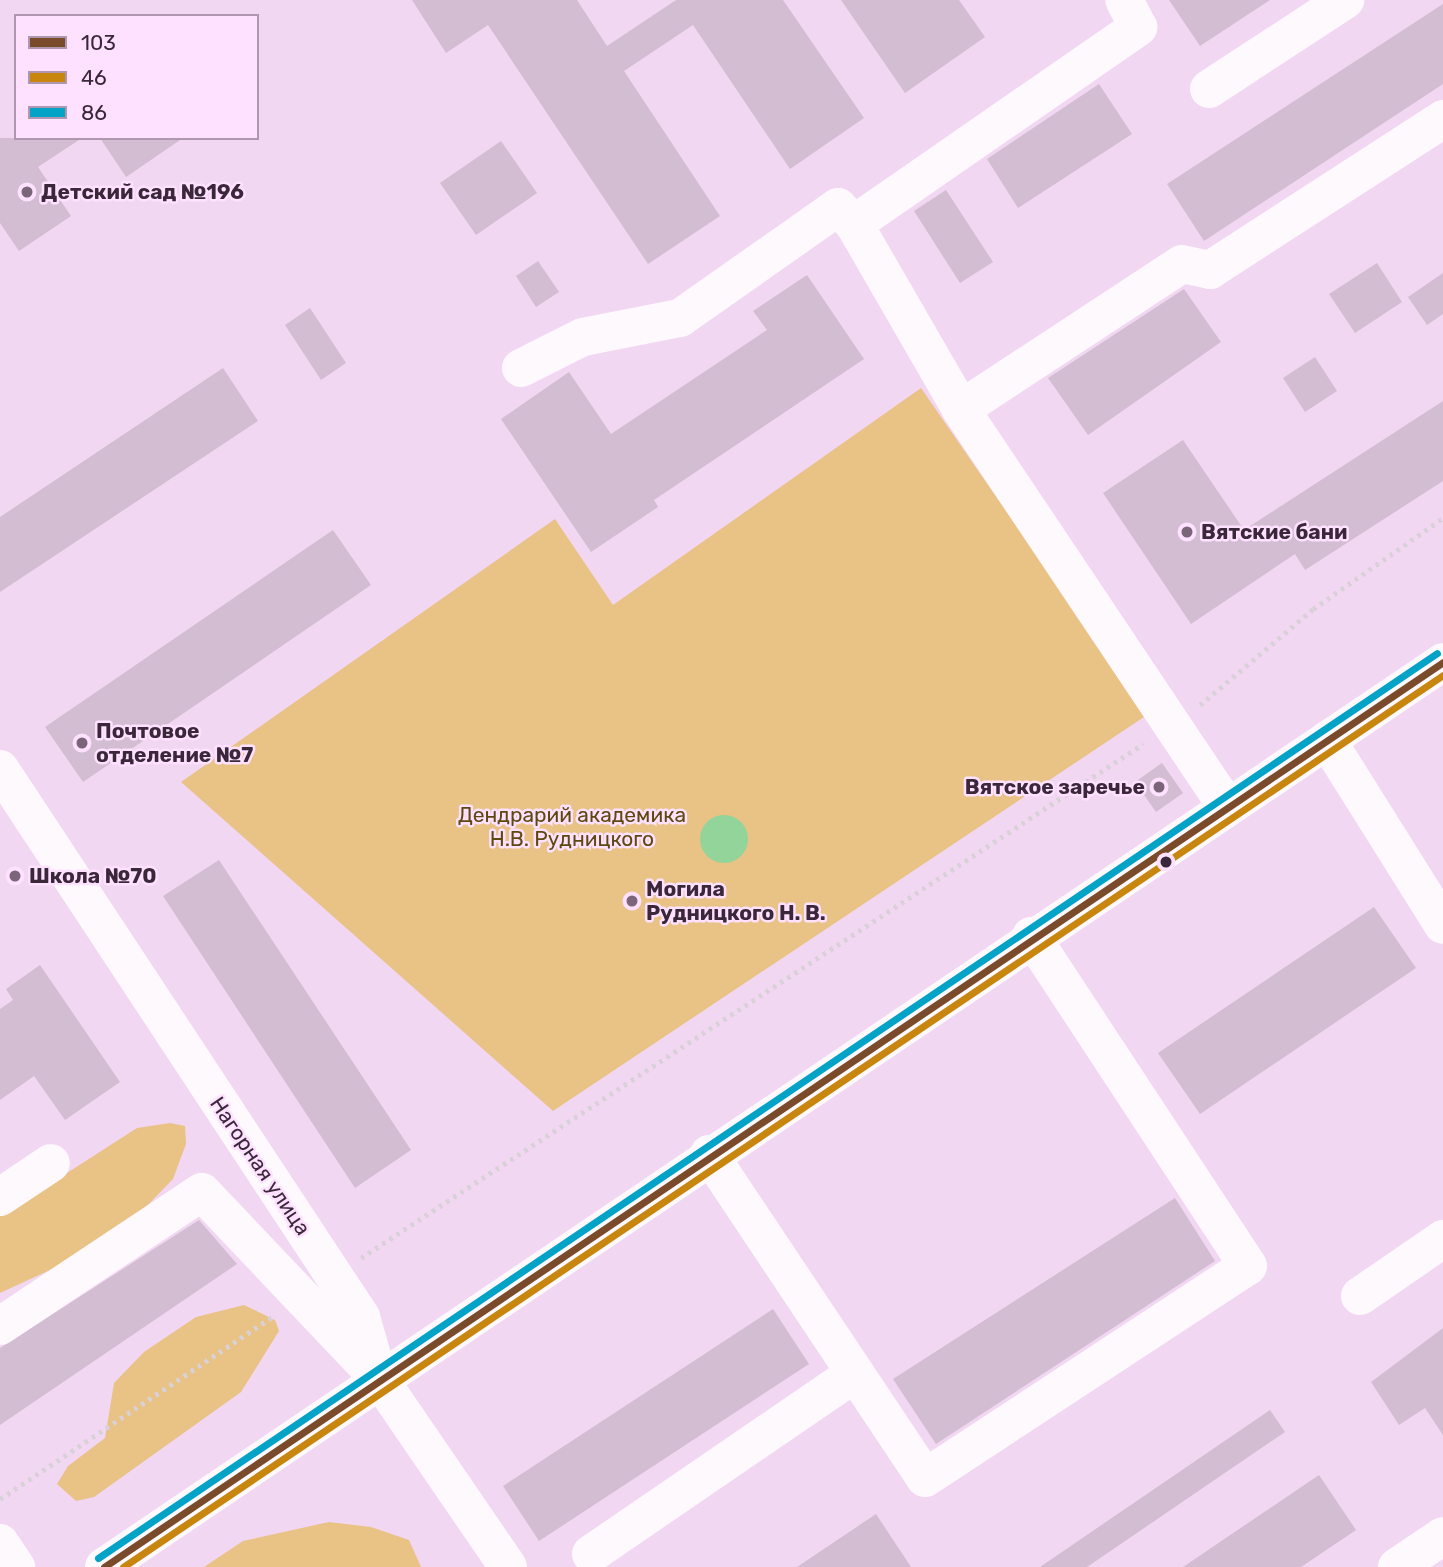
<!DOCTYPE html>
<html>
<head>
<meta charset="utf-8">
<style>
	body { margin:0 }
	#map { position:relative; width:1443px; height:1567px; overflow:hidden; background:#f2d7f2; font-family:Rubik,sans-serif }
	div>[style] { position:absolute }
	.green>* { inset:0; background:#e9c286 }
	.water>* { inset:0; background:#92d49a }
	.round { border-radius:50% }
	.building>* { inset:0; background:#d2bdd2 }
	.path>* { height:4.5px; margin-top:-2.25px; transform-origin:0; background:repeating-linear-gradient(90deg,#d8d1d8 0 3.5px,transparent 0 8.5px) }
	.minor>* { height:38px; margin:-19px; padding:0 19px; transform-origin:19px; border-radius:19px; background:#fdf9fd }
	.major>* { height:38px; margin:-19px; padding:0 19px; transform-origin:19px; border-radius:19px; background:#fdf9fd }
	.bus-1>* { height:7px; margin:-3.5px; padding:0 3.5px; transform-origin:3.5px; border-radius:3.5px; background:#7a4b2a }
	.bus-2>* { height:7px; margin:-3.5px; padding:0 3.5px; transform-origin:3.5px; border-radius:3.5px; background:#c8860e }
	.bus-3>* { height:7px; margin:-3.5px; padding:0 3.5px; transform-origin:3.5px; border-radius:3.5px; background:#03a2c7 }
	.dots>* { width:19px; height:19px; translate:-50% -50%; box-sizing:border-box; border:4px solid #fee1fe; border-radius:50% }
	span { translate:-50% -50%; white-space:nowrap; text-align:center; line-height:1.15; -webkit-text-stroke:5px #fee1fe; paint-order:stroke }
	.poi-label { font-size:21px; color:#3a273a; font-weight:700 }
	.left { translate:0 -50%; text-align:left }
	.right { translate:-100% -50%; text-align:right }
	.park-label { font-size:21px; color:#5e480d }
	.street-label { font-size:21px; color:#3a273a }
	.legend { position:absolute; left:14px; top:14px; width:245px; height:126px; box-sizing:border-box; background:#fee1fe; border:2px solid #b097b0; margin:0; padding:9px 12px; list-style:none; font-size:21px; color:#3a273a }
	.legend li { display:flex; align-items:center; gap:14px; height:35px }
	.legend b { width:35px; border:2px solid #b097b0 }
</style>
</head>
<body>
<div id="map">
	<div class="green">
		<i style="clip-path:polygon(921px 388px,1147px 715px,553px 1111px,181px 782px,555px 519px,613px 605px)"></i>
		<i style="clip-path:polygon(170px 1123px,185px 1126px,186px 1144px,173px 1179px,142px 1211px,76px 1258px,0 1293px,0 1216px,137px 1128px)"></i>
		<i style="clip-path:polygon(244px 1305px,275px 1320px,279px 1331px,241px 1392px,94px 1497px,76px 1501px,57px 1484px,68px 1466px,105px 1438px,114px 1383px,144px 1352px,196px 1317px)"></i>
		<i style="clip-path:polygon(329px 1522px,371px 1527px,409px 1540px,421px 1567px,204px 1567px,243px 1541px)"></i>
	</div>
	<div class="water">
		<i class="round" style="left:700px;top:815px;width:48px;height:48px"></i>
	</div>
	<div class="building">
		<i style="clip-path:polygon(412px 0,577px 0,607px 46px,676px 0,783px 0,864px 118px,790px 169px,693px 25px,624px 71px,720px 216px,648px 264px,488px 25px,446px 53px)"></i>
		<i style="clip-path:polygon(841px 0,959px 0,985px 37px,905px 93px)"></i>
		<i style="clip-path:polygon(1169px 0,1270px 0,1200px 46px)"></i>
		<i style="clip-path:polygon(1443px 4px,1443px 84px,1204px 241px,1167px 184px)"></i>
		<i style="clip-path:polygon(1099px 84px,1132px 134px,1018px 208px,987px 159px)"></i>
		<i style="clip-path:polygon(0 138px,82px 138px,38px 167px,71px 216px,19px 251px,0 223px)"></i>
		<i style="clip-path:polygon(100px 138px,183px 138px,126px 177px)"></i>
		<i style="clip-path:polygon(501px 141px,537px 193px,476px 235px,440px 183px)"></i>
		<i style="clip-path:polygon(946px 190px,993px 262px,960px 283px,914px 211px)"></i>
		<i style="clip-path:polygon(538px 261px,559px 292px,536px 307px,516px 276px)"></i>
		<i style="clip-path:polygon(1377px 263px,1402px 302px,1355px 333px,1329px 294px)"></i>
		<i style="clip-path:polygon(1443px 273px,1443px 314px,1427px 325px,1408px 297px)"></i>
		<i style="clip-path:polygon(807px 275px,864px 359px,654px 500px,658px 507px,591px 552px,501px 419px,569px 372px,611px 434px,767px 330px,753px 311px)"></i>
		<i style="clip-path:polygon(1184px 289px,1221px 342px,1088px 435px,1048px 378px)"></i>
		<i style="clip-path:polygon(310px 308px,346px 363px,321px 380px,285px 325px)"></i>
		<i style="clip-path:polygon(1315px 357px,1337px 391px,1305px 412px,1283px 378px)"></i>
		<i style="clip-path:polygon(223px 368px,258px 421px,0 592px,0 517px)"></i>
		<i style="clip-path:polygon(1443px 401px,1443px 481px,1305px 570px,1295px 554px,1191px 624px,1103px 493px,1183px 440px,1244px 530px)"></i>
		<i style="clip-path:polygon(333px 530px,371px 585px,83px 782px,45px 727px)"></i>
		<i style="clip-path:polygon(1162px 763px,1183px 793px,1156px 812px,1135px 782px)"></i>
		<i style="clip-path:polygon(219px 860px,411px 1150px,355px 1188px,163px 896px)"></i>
		<i style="clip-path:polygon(1374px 907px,1416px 968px,1200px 1114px,1158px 1053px)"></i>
		<i style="clip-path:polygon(40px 965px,120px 1082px,65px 1120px,34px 1076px,0 1100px,0 1009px,13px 1000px,6px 989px)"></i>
		<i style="clip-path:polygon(1175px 1198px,1215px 1261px,936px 1444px,893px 1379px)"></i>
		<i style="clip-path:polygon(199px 1220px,237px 1264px,0 1425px,0 1348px)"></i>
		<i style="clip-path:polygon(773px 1309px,809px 1364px,539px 1541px,503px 1486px)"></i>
		<i style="clip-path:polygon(1443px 1328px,1443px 1435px,1425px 1408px,1399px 1425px,1371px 1382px)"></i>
		<i style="clip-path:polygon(1270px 1410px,1285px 1432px,1087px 1567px,1040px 1567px)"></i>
		<i style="clip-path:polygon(1319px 1475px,1356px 1530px,1301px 1567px,1183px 1567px)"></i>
		<i style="clip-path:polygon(876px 1514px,911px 1567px,797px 1567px)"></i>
	</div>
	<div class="path">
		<i style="left:1200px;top:705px;width:148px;rotate:-40.3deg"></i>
		<i style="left:1313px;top:609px;width:159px;rotate:-35deg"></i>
		<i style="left:361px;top:1258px;width:936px;rotate:-33.32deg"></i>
		<i style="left:0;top:1499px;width:327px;rotate:-33.8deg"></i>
	</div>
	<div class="minor">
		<i style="left:1209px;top:89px;width:163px;rotate:-33.2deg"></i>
		<i style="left:854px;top:224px;width:346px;rotate:-34.7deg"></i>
		<i style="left:1138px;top:27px;width:30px;rotate:-117deg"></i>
		<i style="left:521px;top:368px;width:69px;rotate:-26.6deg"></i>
		<i style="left:583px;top:337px;width:99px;rotate:-11.1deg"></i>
		<i style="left:680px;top:318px;width:193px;rotate:-35.1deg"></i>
		<i style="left:838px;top:207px;width:23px;rotate:47deg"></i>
		<i style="left:854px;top:224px;width:214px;rotate:60deg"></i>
		<i style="left:1327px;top:740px;width:218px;rotate:57.9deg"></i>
		<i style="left:0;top:769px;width:656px;rotate:56.62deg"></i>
		<i style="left:361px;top:1317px;width:62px;rotate:74.2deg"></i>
		<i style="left:378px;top:1377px;width:230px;rotate:55.6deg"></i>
		<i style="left:1227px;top:807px;width:479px;rotate:-123.8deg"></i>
		<i style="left:961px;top:409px;width:264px;rotate:-33.3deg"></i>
		<i style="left:1182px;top:264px;width:29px;rotate:12deg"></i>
		<i style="left:1210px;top:270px;width:278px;rotate:-32.9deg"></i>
		<i style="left:709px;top:1154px;width:389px;rotate:56.3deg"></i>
		<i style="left:925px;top:1478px;width:386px;rotate:-33.3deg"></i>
		<i style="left:1248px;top:1266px;width:395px;rotate:-123.3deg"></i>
		<i style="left:0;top:1197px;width:61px;rotate:-33.7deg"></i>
		<i style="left:1360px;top:1296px;width:101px;rotate:-34.5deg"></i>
		<i style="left:0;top:1326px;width:242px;rotate:-33.6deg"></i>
		<i style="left:202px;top:1192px;width:250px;rotate:46.5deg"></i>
		<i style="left:0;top:1543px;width:29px;rotate:56deg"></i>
		<i style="left:591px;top:1554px;width:320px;rotate:-34.4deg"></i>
		<i style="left:1397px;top:1567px;width:55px;rotate:-34deg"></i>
	</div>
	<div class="major">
		<i style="left:104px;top:1567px;width:1616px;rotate:-34.05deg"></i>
	</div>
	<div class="bus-1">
		<i style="left:104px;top:1567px;width:1616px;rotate:-34.05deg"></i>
	</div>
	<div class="bus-2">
		<i style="left:123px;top:1567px;width:1593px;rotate:-34.05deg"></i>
	</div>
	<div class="bus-3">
		<i style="left:98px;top:1558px;width:1616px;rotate:-34.05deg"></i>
	</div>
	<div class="dots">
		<i style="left:27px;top:192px;background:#7a657a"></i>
		<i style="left:1187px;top:532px;background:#7a657a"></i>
		<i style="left:82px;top:743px;background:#7a657a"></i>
		<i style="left:1159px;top:787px;background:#7a657a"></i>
		<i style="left:1166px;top:862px;background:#3a273a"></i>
		<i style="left:15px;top:876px;background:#7a657a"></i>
		<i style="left:632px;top:901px;background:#7a657a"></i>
	</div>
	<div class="poi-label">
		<span class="left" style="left:41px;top:192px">Детский сад №196</span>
		<span class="left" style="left:1201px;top:532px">Вятские бани</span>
		<span class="left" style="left:96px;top:743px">Почтовое<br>отделение №7</span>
		<span class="right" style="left:1145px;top:787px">Вятское заречье</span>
		<span class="left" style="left:29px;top:876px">Школа №70</span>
		<span class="left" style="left:646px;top:901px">Могила<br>Рудницкого Н. В.</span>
	</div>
	<div class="park-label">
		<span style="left:572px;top:827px">Дендрарий академика<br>Н.В. Рудницкого</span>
	</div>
	<div class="street-label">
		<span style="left:260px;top:1166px;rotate:56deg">Нагорная улица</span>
	</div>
	<ul class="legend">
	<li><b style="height:9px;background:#7a4b2a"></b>103</li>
	<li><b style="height:9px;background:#c8860e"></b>46</li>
	<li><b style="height:9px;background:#03a2c7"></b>86</li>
	</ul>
</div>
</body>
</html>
